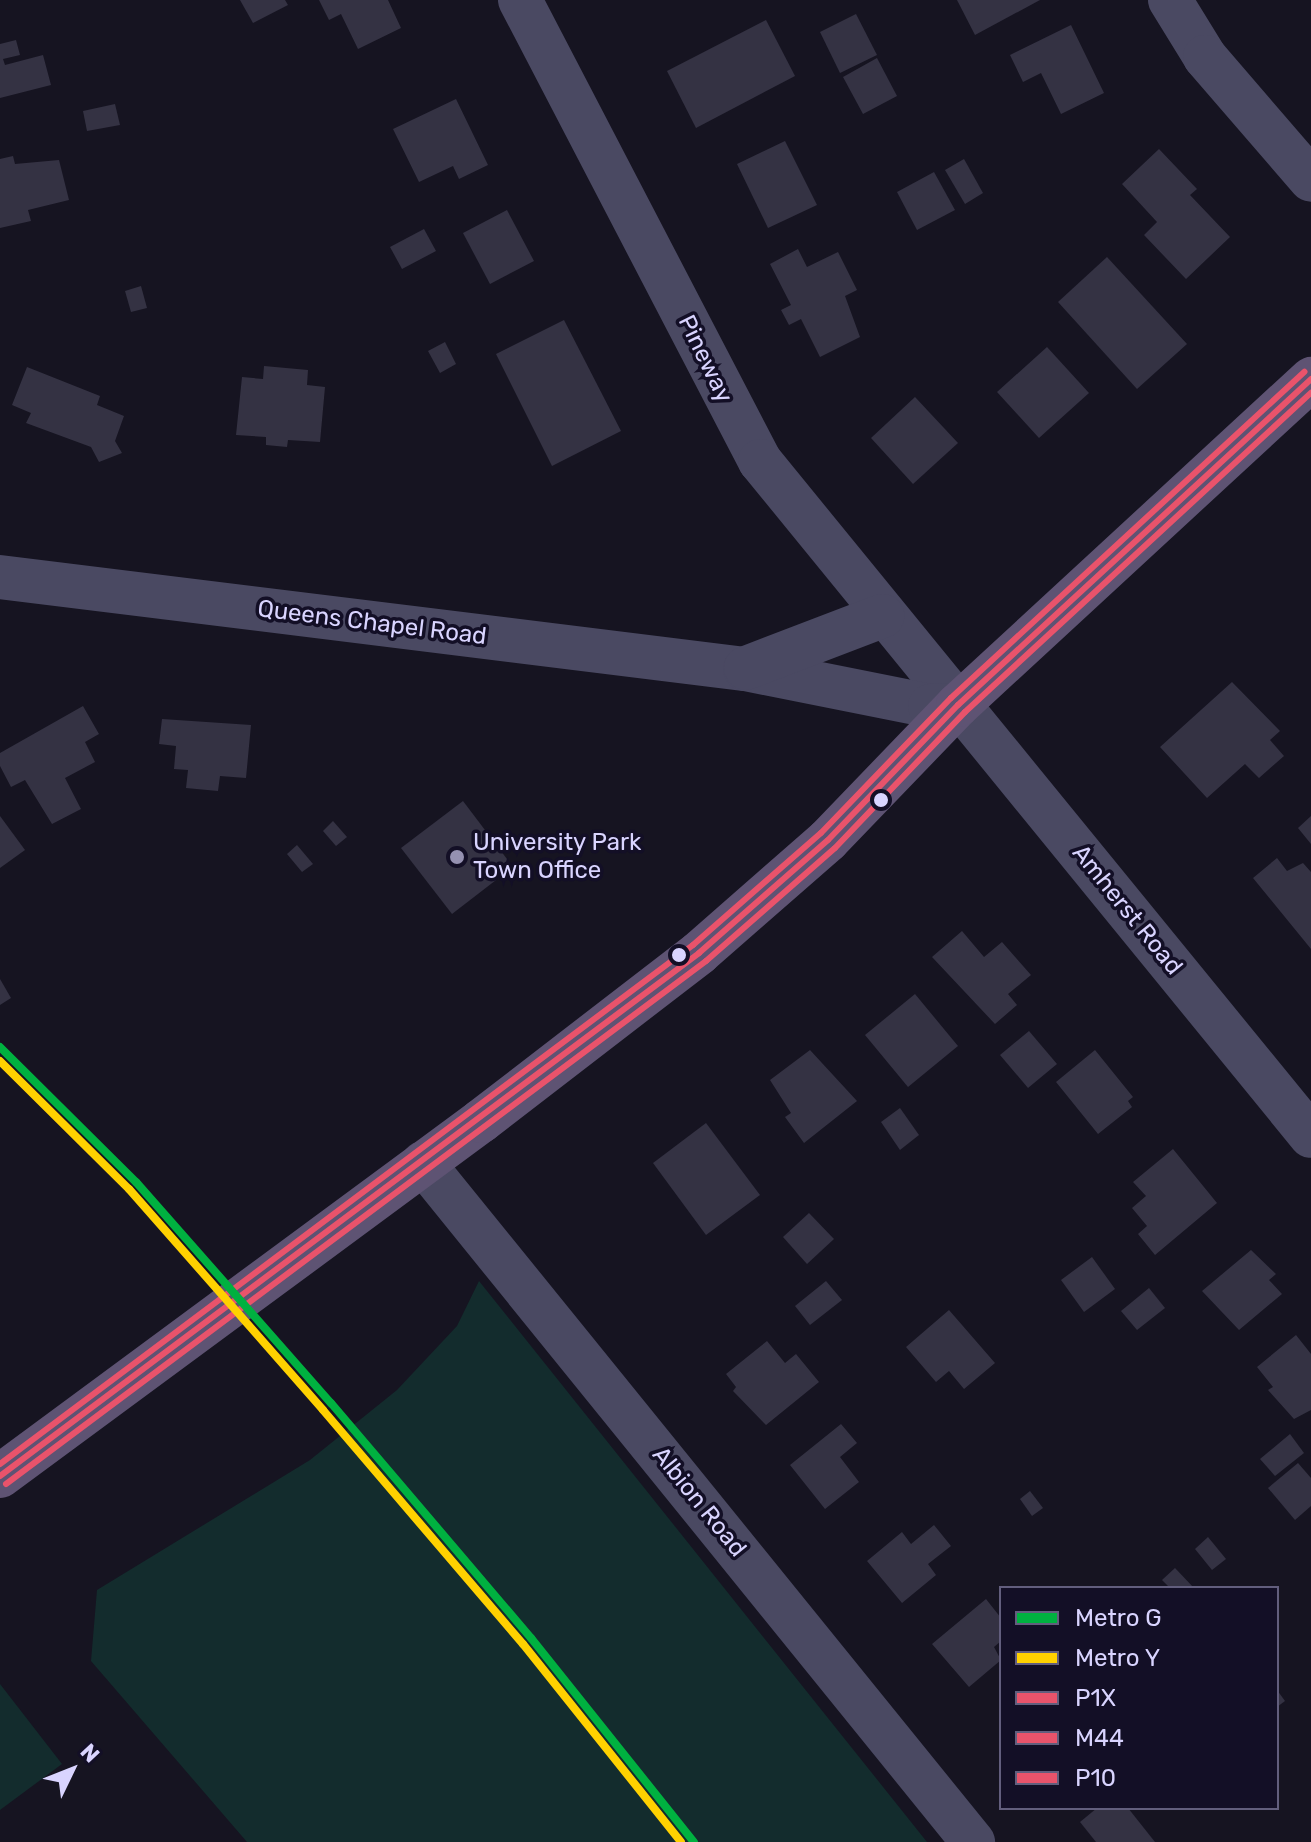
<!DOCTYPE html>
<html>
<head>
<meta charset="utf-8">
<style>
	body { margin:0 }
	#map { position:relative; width:1311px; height:1842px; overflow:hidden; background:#161421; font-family:Rubik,sans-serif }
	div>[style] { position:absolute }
	.green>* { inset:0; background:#132c2d }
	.building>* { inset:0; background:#343243 }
	.minor>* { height:44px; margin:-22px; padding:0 22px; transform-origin:22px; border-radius:22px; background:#4a4962 }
	.major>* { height:44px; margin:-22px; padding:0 22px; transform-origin:22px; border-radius:22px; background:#5e5373 }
	.bus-1>* { height:6px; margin:-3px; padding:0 3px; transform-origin:3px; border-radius:3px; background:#e9536b }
	.bus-2>* { height:6px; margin:-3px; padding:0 3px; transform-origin:3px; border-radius:3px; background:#e9536b }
	.bus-3>* { height:6px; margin:-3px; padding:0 3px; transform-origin:3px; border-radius:3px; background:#e9536b }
	.metro-1>* { height:8px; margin:-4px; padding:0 4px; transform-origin:4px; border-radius:4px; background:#00b140 }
	.metro-2>* { height:8px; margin:-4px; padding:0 4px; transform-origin:4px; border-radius:4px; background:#ffd100 }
	.dots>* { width:22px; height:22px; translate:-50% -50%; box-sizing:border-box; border:4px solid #130f26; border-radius:50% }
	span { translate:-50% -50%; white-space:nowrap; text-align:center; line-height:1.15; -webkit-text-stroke:7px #130f26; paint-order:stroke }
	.street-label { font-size:24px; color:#d9d4ff }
	.poi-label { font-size:24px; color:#d9d4ff }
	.left { translate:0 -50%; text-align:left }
	.legend { position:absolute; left:999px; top:1586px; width:280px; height:224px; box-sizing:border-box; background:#130f26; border:2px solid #625e7d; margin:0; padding:10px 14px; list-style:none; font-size:24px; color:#d9d4ff }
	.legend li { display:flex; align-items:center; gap:16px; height:40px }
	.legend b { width:40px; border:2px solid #625e7d }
	.north { position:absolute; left:32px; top:1730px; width:80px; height:80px; -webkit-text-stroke:6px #130f26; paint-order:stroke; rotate:47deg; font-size:22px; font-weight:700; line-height:32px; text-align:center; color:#d9d4ff }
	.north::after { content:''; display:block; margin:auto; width:28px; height:36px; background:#d9d4ff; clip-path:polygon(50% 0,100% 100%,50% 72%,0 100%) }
</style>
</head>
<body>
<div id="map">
	<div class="green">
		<i style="clip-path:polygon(479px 1281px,927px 1842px,247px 1842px,91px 1661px,97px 1590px,310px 1460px,397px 1390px,457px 1326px)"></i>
		<i style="clip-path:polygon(0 1684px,62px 1764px,0 1810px)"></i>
	</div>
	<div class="building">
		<i style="clip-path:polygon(240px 0,285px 0,288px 5px,253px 23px)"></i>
		<i style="clip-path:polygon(319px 0,388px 0,401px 28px,358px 49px,341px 14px,329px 20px)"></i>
		<i style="clip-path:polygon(957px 0,1040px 0,975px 35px)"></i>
		<i style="clip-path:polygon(856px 14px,877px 55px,840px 73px,820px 32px)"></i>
		<i style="clip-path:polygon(766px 20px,795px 76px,696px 128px,667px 71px)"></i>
		<i style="clip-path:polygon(1071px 25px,1104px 93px,1061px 114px,1041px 73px,1023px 82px,1010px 55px)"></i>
		<i style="clip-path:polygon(16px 40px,20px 55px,3px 59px,5px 65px,43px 55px,51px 85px,0 98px,0 44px)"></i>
		<i style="clip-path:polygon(877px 58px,897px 96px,863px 114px,843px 77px)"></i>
		<i style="clip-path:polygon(456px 99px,488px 165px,459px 179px,453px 166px,419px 182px,393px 129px)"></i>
		<i style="clip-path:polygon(115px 104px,120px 125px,87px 131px,83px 111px)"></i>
		<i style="clip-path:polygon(785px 141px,817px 205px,768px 228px,737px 164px)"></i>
		<i style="clip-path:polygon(1159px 149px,1197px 189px,1190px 195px,1230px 237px,1186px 279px,1144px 235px,1157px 222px,1122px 184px)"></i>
		<i style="clip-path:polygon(13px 156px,15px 164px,59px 160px,69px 200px,28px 210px,31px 221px,0 228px,0 159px)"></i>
		<i style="clip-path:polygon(964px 159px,983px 193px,965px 204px,945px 170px)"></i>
		<i style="clip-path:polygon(934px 172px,955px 210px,917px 230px,897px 192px)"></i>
		<i style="clip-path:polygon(507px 210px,534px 261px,490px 284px,463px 233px)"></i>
		<i style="clip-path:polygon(424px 229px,436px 251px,402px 269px,390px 247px)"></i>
		<i style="clip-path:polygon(798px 249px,807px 267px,838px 252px,857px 290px,845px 296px,860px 337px,820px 357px,801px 319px,789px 325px,781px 310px,791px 305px,770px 264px)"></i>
		<i style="clip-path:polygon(1107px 257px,1187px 344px,1137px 389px,1058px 302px)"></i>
		<i style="clip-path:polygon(141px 286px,147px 308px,131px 312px,125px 291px)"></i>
		<i style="clip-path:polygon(564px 320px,621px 431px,552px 466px,496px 354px)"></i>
		<i style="clip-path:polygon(445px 342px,456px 364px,440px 373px,428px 351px)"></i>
		<i style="clip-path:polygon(1047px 347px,1089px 393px,1039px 438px,997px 392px)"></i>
		<i style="clip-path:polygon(264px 366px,308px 370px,307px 385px,325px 387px,320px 442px,288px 440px,287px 447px,266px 445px,266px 437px,236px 435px,242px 377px,263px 379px)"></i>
		<i style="clip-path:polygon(27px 367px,100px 396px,97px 405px,124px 416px,115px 441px,122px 453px,99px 462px,91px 447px,26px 423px,31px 413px,12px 405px)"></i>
		<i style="clip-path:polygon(915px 397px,958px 443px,913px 484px,871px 438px)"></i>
		<i style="clip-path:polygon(1232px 682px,1280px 731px,1270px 740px,1284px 756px,1259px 778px,1245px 764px,1207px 798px,1160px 747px)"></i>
		<i style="clip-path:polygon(83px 706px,99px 734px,85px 742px,95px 762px,65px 778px,81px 809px,52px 824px,25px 780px,11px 787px,0 766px,0 753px)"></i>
		<i style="clip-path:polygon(162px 719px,251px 725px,246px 778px,220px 776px,218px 791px,186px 788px,188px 770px,174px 769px,176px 746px,159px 744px)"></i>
		<i style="clip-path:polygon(463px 801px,513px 867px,452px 914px,401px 848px)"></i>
		<i style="clip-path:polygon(0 816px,25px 850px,0 868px)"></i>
		<i style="clip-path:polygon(1311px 816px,1311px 844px,1298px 828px)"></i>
		<i style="clip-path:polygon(333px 821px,347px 837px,336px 846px,323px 831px)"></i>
		<i style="clip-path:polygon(297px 845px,313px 864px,302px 872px,287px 854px)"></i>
		<i style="clip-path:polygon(1277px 858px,1287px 871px,1303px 863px,1311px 872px,1311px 949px,1253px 878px)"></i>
		<i style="clip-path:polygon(962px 931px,984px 957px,1002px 942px,1031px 975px,1008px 994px,1017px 1005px,995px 1024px,932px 957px)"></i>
		<i style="clip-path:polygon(0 979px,11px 998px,0 1005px)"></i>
		<i style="clip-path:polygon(915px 994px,958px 1046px,908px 1087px,865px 1035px)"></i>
		<i style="clip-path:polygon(1029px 1031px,1057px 1064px,1028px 1088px,1000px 1055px)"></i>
		<i style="clip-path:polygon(810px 1050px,857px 1101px,804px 1143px,785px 1117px,791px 1113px,770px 1080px)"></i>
		<i style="clip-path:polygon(1095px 1050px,1133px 1097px,1128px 1101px,1132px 1107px,1098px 1134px,1056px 1082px)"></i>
		<i style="clip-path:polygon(900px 1108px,919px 1135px,900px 1150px,881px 1122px)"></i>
		<i style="clip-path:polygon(706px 1123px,760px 1195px,706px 1235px,653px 1163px)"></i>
		<i style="clip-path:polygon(1173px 1149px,1217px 1203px,1155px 1255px,1138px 1234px,1147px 1226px,1132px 1208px,1146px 1196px,1133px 1182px)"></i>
		<i style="clip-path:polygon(809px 1213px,834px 1239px,807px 1264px,783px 1237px)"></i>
		<i style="clip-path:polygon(1251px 1250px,1276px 1274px,1269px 1280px,1282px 1294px,1239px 1330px,1202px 1291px)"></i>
		<i style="clip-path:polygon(1092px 1257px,1115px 1289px,1084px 1312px,1061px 1280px)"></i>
		<i style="clip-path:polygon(826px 1281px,842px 1300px,810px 1325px,795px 1306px)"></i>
		<i style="clip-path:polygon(1149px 1288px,1165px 1308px,1137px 1330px,1121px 1311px)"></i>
		<i style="clip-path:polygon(949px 1310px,995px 1363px,964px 1389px,949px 1371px,936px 1382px,906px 1347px)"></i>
		<i style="clip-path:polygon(1296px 1335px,1311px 1354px,1311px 1410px,1294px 1419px,1268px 1390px,1273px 1387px,1257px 1367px)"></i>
		<i style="clip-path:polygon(767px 1341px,785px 1363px,796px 1354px,819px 1382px,766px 1425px,733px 1391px,736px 1387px,726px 1374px)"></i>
		<i style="clip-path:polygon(841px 1424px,857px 1443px,840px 1457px,859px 1482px,825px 1509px,790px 1465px)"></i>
		<i style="clip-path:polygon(1290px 1434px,1304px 1453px,1275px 1476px,1260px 1459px)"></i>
		<i style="clip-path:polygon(1298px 1463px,1311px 1478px,1311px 1506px,1295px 1520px,1268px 1488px)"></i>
		<i style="clip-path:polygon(1030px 1491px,1043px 1508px,1032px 1516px,1020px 1499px)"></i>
		<i style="clip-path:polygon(934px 1525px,951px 1546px,928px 1564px,936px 1575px,902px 1603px,867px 1561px,902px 1532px,911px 1544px)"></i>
		<i style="clip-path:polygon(1208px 1537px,1226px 1559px,1212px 1570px,1195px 1549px)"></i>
		<i style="clip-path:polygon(1175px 1568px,1194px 1588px,1170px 1588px,1162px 1580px)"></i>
		<i style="clip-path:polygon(986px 1599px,1001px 1618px,1001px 1641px,994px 1647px,1001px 1660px,969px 1687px,932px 1644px)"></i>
		<i style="clip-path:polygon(1277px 1690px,1285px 1701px,1277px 1707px)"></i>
		<i style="clip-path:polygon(1097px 1808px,1128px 1808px,1155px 1842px,1096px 1842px,1080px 1822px)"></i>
	</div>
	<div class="minor">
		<i style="left:520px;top:0;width:520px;rotate:62.5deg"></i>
		<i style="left:760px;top:461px;width:871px;rotate:50.78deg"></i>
		<i style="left:1170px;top:0;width:67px;rotate:58.4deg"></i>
		<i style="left:1205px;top:57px;width:162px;rotate:49.2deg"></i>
		<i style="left:0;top:577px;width:751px;rotate:7.04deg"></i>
		<i style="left:745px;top:669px;width:189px;rotate:11.3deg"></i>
		<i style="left:930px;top:706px;width:28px;rotate:-2deg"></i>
		<i style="left:746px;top:668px;width:146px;rotate:-20.9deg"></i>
		<i style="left:423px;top:1163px;width:874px;rotate:50.99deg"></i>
	</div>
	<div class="major">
		<i style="left:0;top:1476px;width:598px;rotate:-36.43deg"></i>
		<i style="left:481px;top:1121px;width:275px;rotate:-37.6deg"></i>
		<i style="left:699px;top:953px;width:171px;rotate:-41.2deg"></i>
		<i style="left:828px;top:840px;width:187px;rotate:-46.1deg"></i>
		<i style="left:958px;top:705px;width:481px;rotate:-42.7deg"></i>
	</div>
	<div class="bus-1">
		<i style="left:0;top:1476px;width:873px;rotate:-36.8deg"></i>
		<i style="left:699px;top:953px;width:171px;rotate:-41.2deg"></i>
		<i style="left:828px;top:840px;width:187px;rotate:-46.1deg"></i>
		<i style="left:958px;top:705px;width:481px;rotate:-42.7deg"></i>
	</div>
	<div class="bus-2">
		<i style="left:6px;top:1484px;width:874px;rotate:-36.76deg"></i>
		<i style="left:706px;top:961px;width:171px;rotate:-41.2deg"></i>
		<i style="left:835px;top:848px;width:188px;rotate:-46.3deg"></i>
		<i style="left:965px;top:712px;width:471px;rotate:-42.7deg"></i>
	</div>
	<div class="bus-3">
		<i style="left:0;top:1464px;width:866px;rotate:-36.83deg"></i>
		<i style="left:693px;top:945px;width:170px;rotate:-41.2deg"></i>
		<i style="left:821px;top:833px;width:187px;rotate:-46.1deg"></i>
		<i style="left:951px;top:698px;width:481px;rotate:-42.7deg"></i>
	</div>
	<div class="metro-1">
		<i style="left:0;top:1047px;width:192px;rotate:44.8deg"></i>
		<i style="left:136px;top:1182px;width:295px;rotate:48.6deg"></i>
		<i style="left:331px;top:1403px;width:309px;rotate:49.6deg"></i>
		<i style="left:531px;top:1638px;width:261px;rotate:51.4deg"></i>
	</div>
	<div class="metro-2">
		<i style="left:0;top:1061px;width:182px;rotate:44.8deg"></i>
		<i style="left:129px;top:1189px;width:294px;rotate:48.7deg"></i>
		<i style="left:323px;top:1410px;width:308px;rotate:49.5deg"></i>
		<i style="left:523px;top:1644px;width:253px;rotate:51.4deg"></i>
	</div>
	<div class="dots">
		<i style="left:881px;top:800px;background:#d9d4ff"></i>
		<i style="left:457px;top:857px;background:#9591b1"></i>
		<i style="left:679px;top:955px;background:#d9d4ff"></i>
	</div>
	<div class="street-label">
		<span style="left:705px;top:359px;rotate:64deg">Pineway</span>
		<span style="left:372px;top:623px;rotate:7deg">Queens Chapel Road</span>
		<span style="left:1127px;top:910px;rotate:51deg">Amherst Road</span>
		<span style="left:699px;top:1502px;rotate:51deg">Albion Road</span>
	</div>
	<div class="poi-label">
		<span class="left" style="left:473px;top:857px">University Park<br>Town Office</span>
	</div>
	<ul class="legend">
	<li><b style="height:10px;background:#00b140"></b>Metro G</li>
	<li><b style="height:10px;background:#ffd100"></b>Metro Y</li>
	<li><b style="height:10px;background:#e9536b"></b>P1X</li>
	<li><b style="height:10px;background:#e9536b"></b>M44</li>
	<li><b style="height:10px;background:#e9536b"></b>P10</li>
	</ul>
	<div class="north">N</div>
</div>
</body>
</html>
